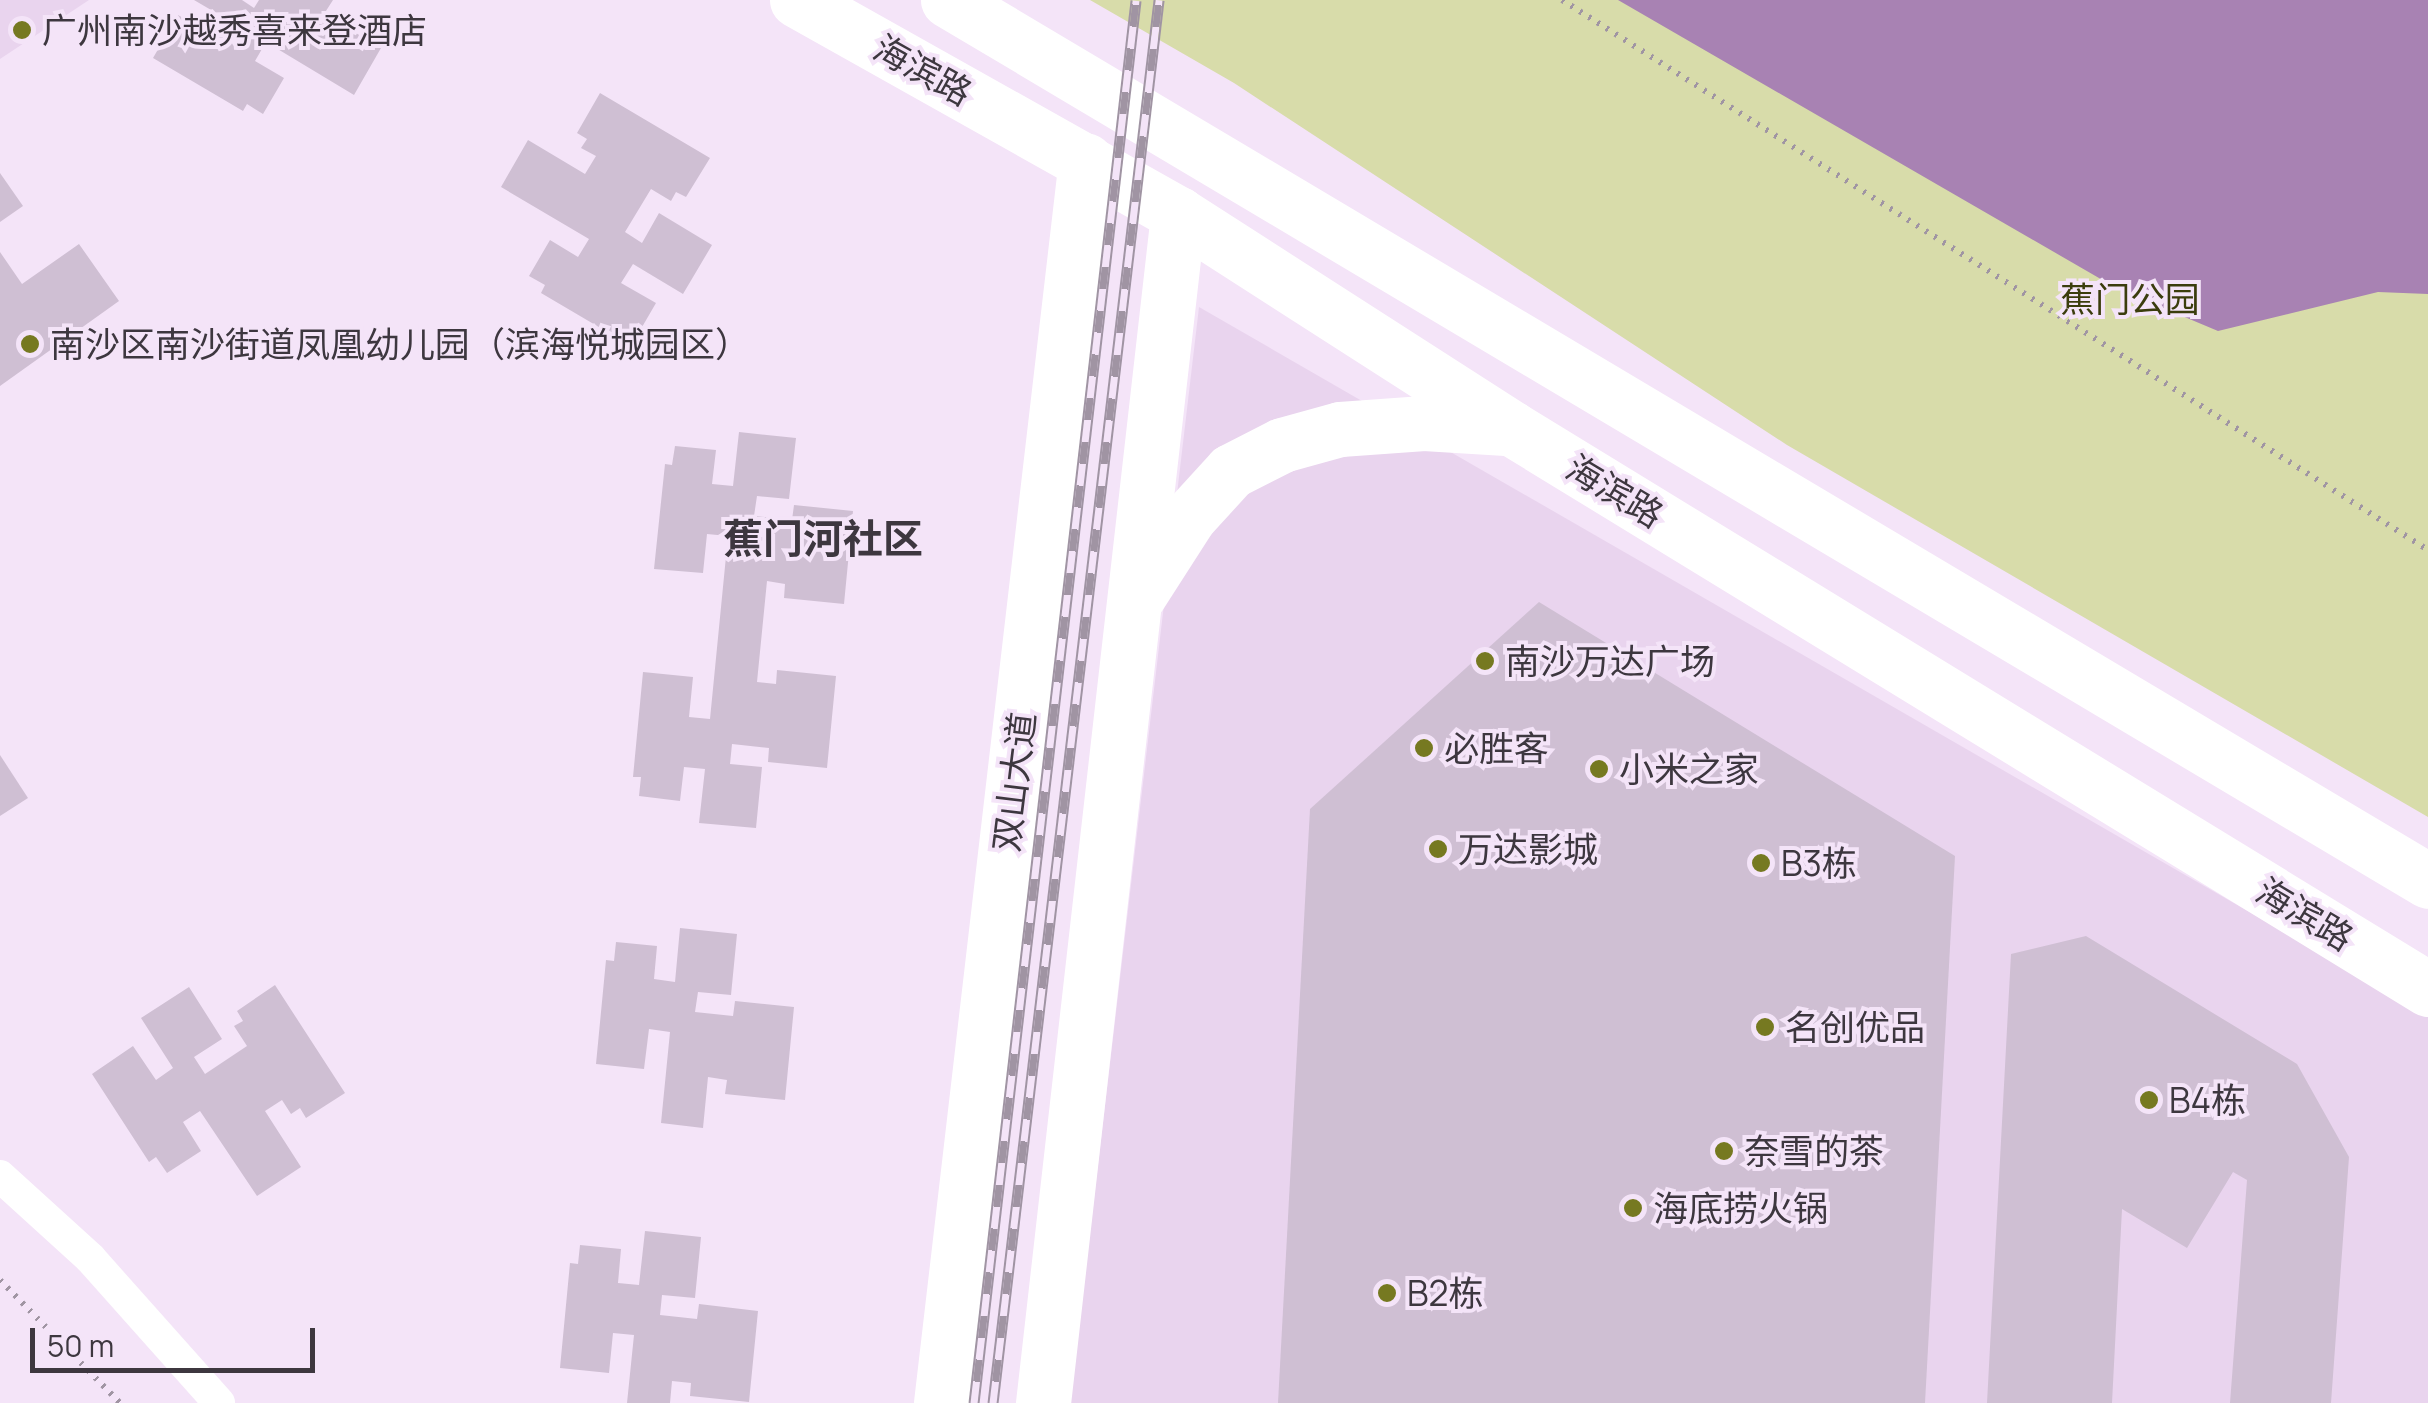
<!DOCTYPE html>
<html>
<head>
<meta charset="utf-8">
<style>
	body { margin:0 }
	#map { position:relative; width:2428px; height:1403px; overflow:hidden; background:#f4e4f8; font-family:Manrope,"Noto Sans SC",sans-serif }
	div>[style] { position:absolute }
	.built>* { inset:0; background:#e9d4ee }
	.green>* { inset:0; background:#d8dcaa }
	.water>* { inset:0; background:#a882b3 }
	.building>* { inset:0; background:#cfbfd3 }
	.path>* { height:6px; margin-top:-3px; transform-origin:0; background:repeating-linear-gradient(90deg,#a095a3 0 2.5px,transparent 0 10.5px) }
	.pedestrian>* { height:32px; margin:-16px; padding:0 16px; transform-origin:16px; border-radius:16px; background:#fff }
	.tertiary>* { height:55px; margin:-27.5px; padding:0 27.5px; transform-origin:27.5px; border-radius:27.5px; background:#fff }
	.rail>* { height:11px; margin-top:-5.5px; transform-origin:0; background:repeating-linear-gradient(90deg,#f4e4f8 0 22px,#a094a3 0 44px); box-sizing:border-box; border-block:2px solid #a094a3 }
	.dots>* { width:28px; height:28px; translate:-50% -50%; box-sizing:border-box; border:5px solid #f4e4f8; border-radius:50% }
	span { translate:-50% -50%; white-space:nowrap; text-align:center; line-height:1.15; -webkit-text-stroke:8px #f4e4f8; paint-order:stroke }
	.poi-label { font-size:35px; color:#3d373f }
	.left { translate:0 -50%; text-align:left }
	.street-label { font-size:35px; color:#3d373f }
	.park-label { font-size:35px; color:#3b3d0d }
	.quarter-label { font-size:40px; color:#3d373f; font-weight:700 }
	.scale { position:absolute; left:30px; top:1328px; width:285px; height:45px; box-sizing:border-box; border:5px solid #3d373f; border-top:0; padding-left:12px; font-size:30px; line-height:35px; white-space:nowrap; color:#3d373f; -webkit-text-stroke:8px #f4e4f8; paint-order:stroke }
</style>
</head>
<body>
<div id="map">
	<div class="built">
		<i style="clip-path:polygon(0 0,89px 0,0 59px)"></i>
		<i style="clip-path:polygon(1199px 307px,2428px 1015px,2428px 1403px,1070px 1403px)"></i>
	</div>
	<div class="green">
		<i style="clip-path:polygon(1090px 0,2428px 0,2428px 817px,1787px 445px,1234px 83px)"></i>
	</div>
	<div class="water">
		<i style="clip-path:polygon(1618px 0,2428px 0,2428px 294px,2378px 292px,2218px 331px,2118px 289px)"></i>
	</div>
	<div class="building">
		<i style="clip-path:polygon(194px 0,242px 0,254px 8px,259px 0,333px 0,324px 14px,381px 48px,354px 95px,266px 42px,255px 61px,284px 78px,263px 114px,247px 104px,243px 111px,153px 58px,178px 15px,212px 35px,223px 17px)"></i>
		<i style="clip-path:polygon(600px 93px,710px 158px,686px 197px,676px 192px,671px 201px,651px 189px,625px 232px,642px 243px,659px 213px,712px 245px,683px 294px,633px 264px,621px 283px,656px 303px,631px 346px,541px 293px,545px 285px,529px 276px,550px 240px,578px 257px,589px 239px,501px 187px,528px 140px,585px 174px,596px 156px,581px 148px,587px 139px,577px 133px)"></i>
		<i style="clip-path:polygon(0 173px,23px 206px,0 222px)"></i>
		<i style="clip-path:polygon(79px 244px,119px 301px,0 386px,0 252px,22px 284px)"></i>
		<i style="clip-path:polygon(739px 432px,796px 438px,789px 499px,757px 496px,754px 516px,792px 520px,794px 505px,853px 511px,844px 604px,784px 598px,785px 584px,767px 581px,757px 682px,776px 684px,777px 670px,836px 676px,827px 768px,768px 762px,769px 748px,732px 744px,730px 764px,762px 767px,756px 828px,699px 823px,705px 769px,684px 767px,680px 801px,639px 796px,641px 777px,633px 777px,643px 672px,693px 677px,689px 717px,710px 719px,728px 536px,707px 534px,703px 573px,654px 569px,665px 464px,672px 465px,675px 446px,716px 450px,712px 484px,733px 486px)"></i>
		<i style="clip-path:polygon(1539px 602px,1955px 856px,1925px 1403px,1278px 1403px,1310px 809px)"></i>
		<i style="clip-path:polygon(0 755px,28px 798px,0 816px)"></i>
		<i style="clip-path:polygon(680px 928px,737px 934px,731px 995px,698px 992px,695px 1012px,733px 1016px,735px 1001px,794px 1007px,785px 1100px,725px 1094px,727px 1080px,708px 1077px,703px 1128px,661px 1123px,670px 1032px,649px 1029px,644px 1069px,596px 1064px,606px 960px,614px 961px,616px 942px,657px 946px,654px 979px,675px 982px)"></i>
		<i style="clip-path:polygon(2086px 936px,2297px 1064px,2349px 1157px,2331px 1403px,2230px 1403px,2247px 1180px,2233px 1172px,2187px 1248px,2122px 1209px,2112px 1403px,1987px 1403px,2011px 954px)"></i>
		<i style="clip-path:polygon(275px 985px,345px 1093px,306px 1118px,300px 1108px,291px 1114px,282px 1100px,265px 1111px,301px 1167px,257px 1196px,200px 1111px,183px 1122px,201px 1151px,167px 1173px,156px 1157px,149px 1162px,92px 1074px,133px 1046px,156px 1080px,173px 1068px,141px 1018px,189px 987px,222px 1039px,194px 1057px,205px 1074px,247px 1046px,234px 1026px,243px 1021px,237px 1011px)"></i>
		<i style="clip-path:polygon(645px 1231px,701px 1237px,695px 1298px,662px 1295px,660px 1315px,697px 1319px,699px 1304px,758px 1311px,749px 1402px,690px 1396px,691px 1383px,672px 1381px,670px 1403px,627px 1403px,634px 1335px,613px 1333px,609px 1373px,560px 1368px,570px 1263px,578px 1264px,580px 1245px,621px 1249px,618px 1283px,639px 1285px)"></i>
	</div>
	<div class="path">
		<i style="left:1562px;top:0;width:1026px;rotate:32.42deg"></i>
		<i style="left:0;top:1280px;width:172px;rotate:45.7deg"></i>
	</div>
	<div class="pedestrian">
		<i style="left:0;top:1176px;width:122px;rotate:42.3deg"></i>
		<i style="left:90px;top:1258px;width:194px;rotate:48.3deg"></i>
	</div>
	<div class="tertiary">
		<i style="left:797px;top:0;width:437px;rotate:29.3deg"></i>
		<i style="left:1178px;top:214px;width:396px;rotate:32.7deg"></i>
		<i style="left:1511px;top:428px;width:1075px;rotate:31.46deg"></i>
		<i style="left:948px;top:0;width:1722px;rotate:30.76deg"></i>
		<i style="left:1139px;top:595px;width:93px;rotate:-57.3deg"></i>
		<i style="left:1189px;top:517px;width:62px;rotate:-47.6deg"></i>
		<i style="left:1231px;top:471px;width:57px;rotate:-27deg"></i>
		<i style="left:1282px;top:445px;width:60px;rotate:-15.4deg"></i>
		<i style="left:1340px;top:429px;width:84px;rotate:-4.1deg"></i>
		<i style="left:1424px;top:423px;width:82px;rotate:3.5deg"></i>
		<i style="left:941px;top:1403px;width:1251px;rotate:-83.35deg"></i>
		<i style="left:1043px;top:1403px;width:1197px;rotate:-83.52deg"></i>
	</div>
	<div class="rail">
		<i style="left:974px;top:1403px;width:1412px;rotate:-83.41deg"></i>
		<i style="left:993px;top:1403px;width:1413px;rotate:-83.25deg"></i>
	</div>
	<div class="dots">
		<i style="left:22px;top:30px;background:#767921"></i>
		<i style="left:30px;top:344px;background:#767921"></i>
		<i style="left:1485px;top:661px;background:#767921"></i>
		<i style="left:1424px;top:748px;background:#767921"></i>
		<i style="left:1599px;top:769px;background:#767921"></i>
		<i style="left:1438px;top:849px;background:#767921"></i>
		<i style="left:1761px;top:863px;background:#767921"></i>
		<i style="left:1765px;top:1027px;background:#767921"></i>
		<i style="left:2149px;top:1100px;background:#767921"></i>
		<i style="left:1724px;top:1151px;background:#767921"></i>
		<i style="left:1633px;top:1208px;background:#767921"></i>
		<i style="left:1387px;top:1293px;background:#767921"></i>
	</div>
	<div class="poi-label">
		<span class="left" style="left:42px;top:30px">广州南沙越秀喜来登酒店</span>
		<span class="left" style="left:50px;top:344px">南沙区南沙街道凤凰幼儿园（滨海悦城园区）</span>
		<span class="left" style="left:1505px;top:661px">南沙万达广场</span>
		<span class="left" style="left:1444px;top:748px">必胜客</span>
		<span class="left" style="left:1619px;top:769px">小米之家</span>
		<span class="left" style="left:1458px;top:849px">万达影城</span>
		<span class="left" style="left:1781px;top:863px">B3栋</span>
		<span class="left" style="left:1785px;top:1027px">名创优品</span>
		<span class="left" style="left:2169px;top:1100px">B4栋</span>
		<span class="left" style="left:1744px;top:1151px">奈雪的茶</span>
		<span class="left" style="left:1653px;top:1208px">海底捞火锅</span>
		<span class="left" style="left:1407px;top:1293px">B2栋</span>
	</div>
	<div class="street-label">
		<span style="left:923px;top:70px;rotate:29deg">海滨路</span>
		<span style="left:1615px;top:491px;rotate:31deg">海滨路</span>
		<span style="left:1014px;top:782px;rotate:-83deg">双山大道</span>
		<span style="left:2305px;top:914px;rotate:31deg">海滨路</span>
	</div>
	<div class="park-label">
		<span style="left:2130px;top:299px">蕉门公园</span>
	</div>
	<div class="quarter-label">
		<span style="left:823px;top:538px">蕉门河社区</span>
	</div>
	<div class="scale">50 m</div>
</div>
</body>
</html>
